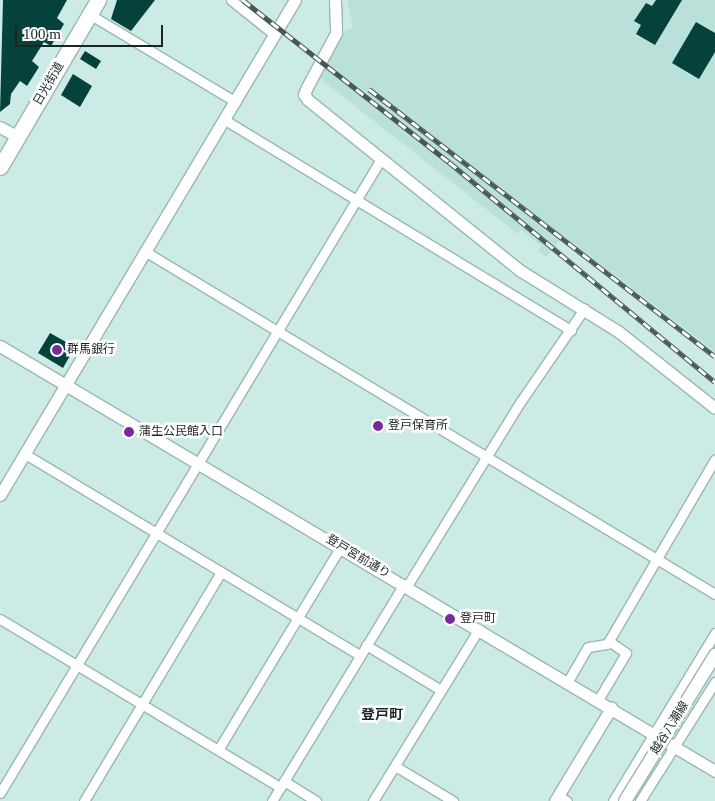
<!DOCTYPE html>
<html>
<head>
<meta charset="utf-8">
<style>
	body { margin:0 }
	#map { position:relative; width:715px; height:801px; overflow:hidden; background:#cdebe6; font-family:"Times New Roman","Noto Sans JP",serif }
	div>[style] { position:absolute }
	.built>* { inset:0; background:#b9e0d9 }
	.building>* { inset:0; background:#06423c }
	.roads { filter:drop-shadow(1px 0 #9ab7b2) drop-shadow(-1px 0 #9ab7b2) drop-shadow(0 1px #9ab7b2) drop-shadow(0 -1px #9ab7b2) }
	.minor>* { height:9px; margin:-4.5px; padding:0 4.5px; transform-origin:4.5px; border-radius:4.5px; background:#fff }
	.tertiary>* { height:11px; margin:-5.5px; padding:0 5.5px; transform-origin:5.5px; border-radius:5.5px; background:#fff }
	.primary>* { height:15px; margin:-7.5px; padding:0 7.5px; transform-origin:7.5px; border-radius:7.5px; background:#fff }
	.rail>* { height:5px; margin-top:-2.5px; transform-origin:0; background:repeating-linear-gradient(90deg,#fff 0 9px,#485856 0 18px); box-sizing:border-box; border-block:1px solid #485856 }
	.bridges { filter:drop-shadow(1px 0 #9ab7b2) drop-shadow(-1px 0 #9ab7b2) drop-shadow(0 1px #9ab7b2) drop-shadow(0 -1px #9ab7b2) }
	.secondary-bridge>* { height:12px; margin:-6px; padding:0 6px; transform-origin:6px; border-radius:6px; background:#fff }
	.dots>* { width:14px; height:14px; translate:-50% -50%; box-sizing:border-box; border:2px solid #fff; border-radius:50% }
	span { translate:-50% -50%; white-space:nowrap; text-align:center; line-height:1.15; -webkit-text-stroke:5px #fff; paint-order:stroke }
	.street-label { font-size:12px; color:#1a2523 }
	.poi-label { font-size:12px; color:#1a2523 }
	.left { translate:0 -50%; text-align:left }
	.neighbourhood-label { font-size:14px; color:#1a2523; font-weight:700 }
	.scale { position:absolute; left:15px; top:25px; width:148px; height:22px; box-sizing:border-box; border:2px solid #1a2523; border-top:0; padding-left:6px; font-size:15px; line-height:18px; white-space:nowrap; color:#1a2523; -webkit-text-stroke:4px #fff; paint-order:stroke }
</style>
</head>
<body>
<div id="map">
	<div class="built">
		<i style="clip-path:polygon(347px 0,715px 0,715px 352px,564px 236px,546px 257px,538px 251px,541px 246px,521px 230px,518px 234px,318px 77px,346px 30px,353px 28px)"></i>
	</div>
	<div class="building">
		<i style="clip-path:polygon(3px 0,67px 0,57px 18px,64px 24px,51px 46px,44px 42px,32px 61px,39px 67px,27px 86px,20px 81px,11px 94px,10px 104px,0 112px)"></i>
		<i style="clip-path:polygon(117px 0,155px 0,131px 31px,111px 19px)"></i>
		<i style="clip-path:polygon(656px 0,682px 0,655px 45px,636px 34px,641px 25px,634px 21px,646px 3px,652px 6px)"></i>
		<i style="clip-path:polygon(696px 22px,715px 33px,715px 52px,699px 79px,672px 63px)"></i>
		<i style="clip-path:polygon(85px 51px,101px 61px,96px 69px,80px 59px)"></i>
		<i style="clip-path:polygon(73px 74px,92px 86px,80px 107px,61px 95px)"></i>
		<i style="clip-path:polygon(50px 333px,75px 347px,63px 368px,38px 353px)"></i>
	</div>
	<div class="roads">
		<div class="minor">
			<i style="left:231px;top:0;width:56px;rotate:38.5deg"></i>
			<i style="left:89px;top:14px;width:171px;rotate:30.9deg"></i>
			<i style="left:225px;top:120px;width:405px;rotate:31.3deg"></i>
			<i style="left:146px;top:252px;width:664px;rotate:31.01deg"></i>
			<i style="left:25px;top:454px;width:391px;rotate:31deg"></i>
			<i style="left:407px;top:586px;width:217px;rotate:-58.4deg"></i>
			<i style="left:521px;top:401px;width:112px;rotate:-55.6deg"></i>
			<i style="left:0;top:619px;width:327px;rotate:31deg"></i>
			<i style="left:366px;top:645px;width:87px;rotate:31deg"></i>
			<i style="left:568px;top:681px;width:39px;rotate:-60deg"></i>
			<i style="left:588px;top:647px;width:19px;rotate:-9deg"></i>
			<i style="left:607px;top:644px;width:214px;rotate:-59.7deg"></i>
			<i style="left:598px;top:700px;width:55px;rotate:-59.2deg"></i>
			<i style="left:626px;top:653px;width:21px;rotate:-145deg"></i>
			<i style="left:218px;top:750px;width:238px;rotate:-58.9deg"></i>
			<i style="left:395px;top:766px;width:68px;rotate:31.1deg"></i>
			<i style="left:284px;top:781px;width:38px;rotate:32deg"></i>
			<i style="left:0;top:793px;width:740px;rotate:-59deg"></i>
			<i style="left:558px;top:796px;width:10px;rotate:29deg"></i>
			<i style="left:84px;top:801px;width:267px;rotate:-59.1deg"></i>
			<i style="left:272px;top:801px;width:254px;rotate:-58.7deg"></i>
			<i style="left:373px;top:801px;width:202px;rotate:-58.4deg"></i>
			<i style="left:613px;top:801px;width:197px;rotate:-58.7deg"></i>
			<i style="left:640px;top:801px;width:141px;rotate:-57.8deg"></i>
		</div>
		<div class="tertiary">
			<i style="left:335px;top:0;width:33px;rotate:88deg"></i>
			<i style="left:336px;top:33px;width:61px;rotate:118.2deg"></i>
			<i style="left:307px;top:87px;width:8px;rotate:113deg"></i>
			<i style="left:304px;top:94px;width:7px;rotate:56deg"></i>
			<i style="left:308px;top:100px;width:273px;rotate:38.8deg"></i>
			<i style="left:521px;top:271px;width:115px;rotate:31.9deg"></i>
			<i style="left:619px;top:332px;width:122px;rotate:38.4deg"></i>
			<i style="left:0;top:127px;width:21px;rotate:29deg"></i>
			<i style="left:0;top:346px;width:832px;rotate:30.73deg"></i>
			<i style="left:0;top:495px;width:576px;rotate:-59.21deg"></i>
			<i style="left:555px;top:801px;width:109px;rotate:-58.9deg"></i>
		</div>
		<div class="primary">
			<i style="left:0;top:167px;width:194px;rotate:-59.6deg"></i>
		</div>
	</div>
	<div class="rail">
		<i style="left:243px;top:0;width:262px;rotate:38.2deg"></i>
		<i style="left:449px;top:162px;width:345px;rotate:39.6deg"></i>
		<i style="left:369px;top:89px;width:437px;rotate:37.7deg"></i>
	</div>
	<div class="bridges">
		<div class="secondary-bridge">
			<i style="left:625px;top:801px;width:172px;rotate:-58.3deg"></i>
		</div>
	</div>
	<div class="dots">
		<i style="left:57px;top:350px;background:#772a9c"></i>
		<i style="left:378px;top:426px;background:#772a9c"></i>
		<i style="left:129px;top:432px;background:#772a9c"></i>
		<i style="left:450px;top:619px;background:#772a9c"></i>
	</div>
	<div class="street-label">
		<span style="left:49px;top:84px;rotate:-60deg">日光街道</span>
		<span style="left:358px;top:557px;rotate:31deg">登戸宮前通り</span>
		<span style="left:670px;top:728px;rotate:-58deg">越谷八潮線</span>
	</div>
	<div class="poi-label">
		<span class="left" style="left:67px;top:350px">群馬銀行</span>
		<span class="left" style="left:388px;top:426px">登戸保育所</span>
		<span class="left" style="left:139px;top:432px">蒲生公民館入口</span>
		<span class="left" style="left:460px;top:619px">登戸町</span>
	</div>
	<div class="neighbourhood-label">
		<span style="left:382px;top:715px">登戸町</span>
	</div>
	<div class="scale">100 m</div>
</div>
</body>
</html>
